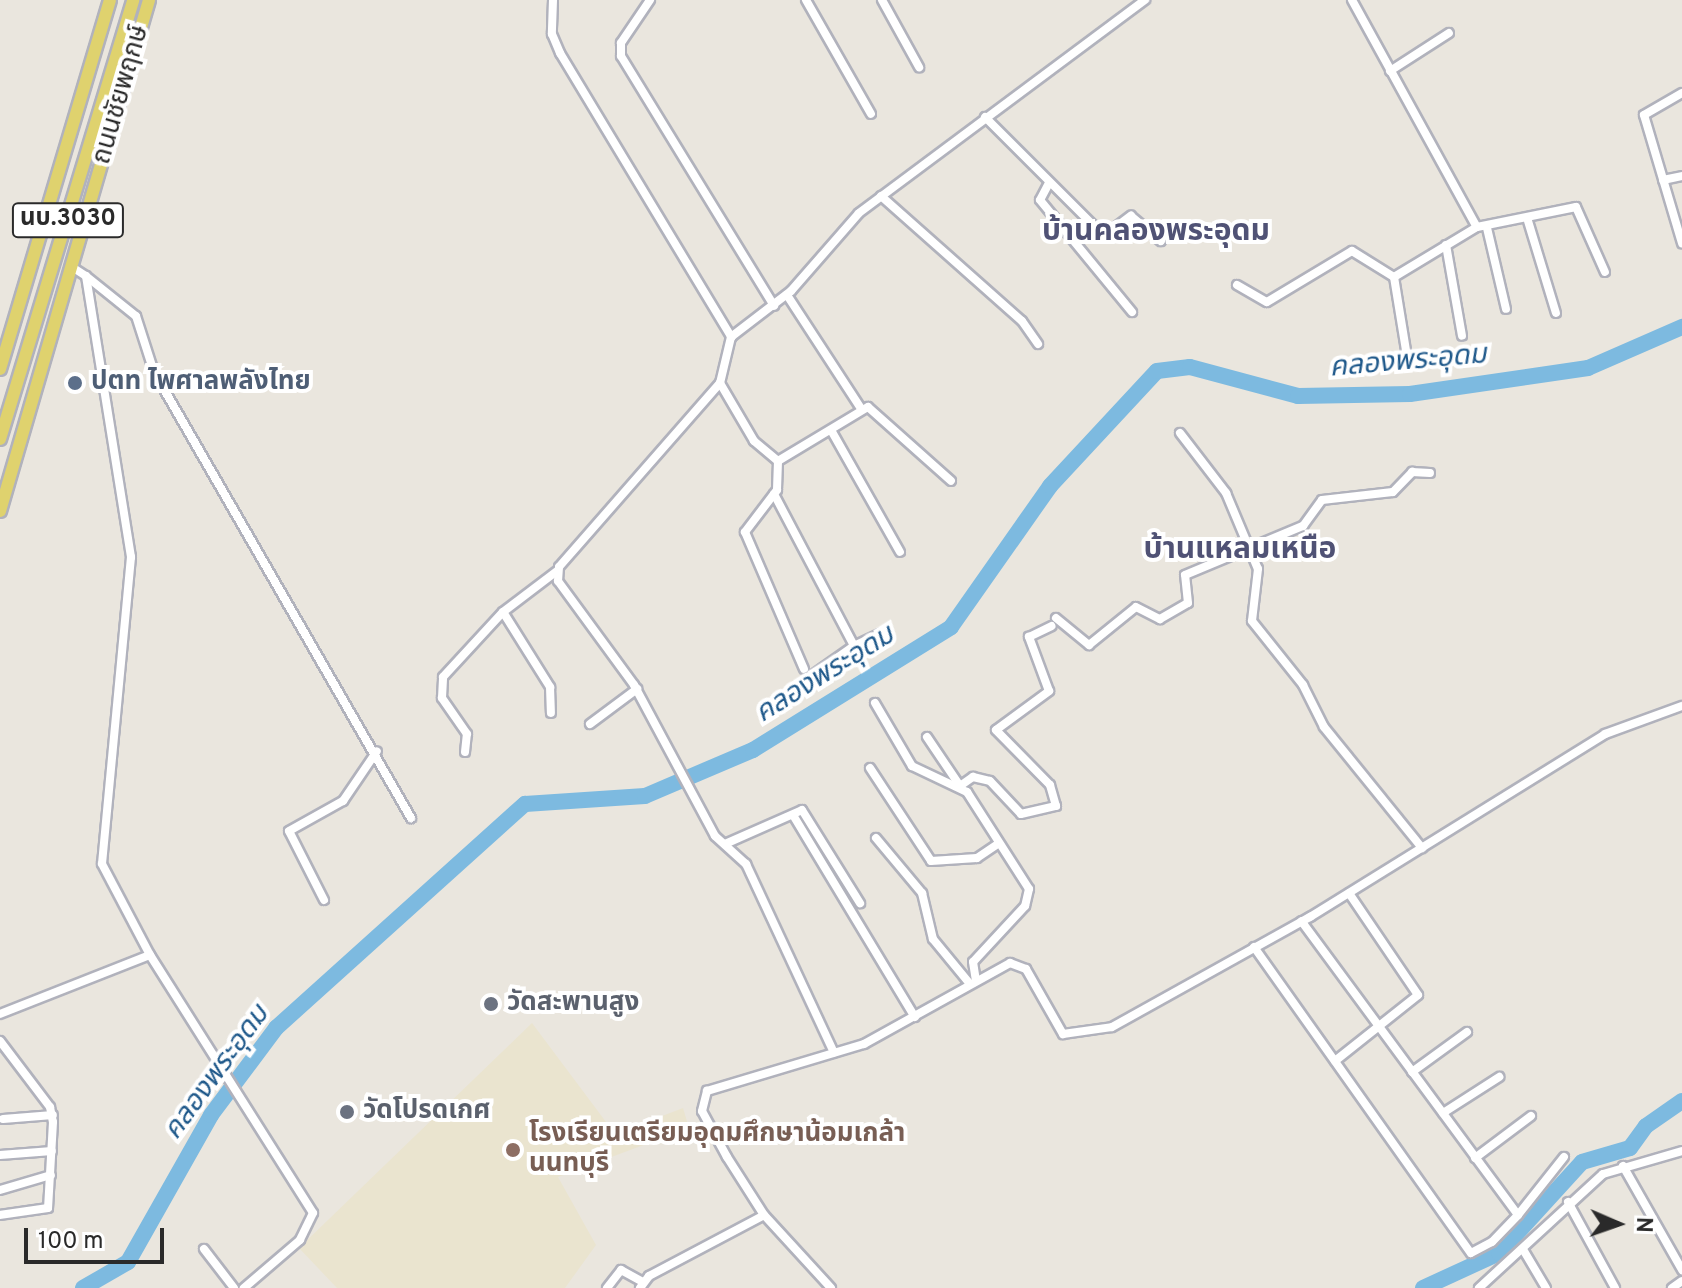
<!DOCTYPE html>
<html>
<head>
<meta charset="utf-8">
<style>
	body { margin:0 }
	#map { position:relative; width:1682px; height:1288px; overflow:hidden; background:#eae6de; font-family:Overpass,"Noto Sans Thai",sans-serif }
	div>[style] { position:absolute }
	.education>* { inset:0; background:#eae4cf }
	.river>* { height:16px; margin:-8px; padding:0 8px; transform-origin:8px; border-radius:8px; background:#7dbae0 }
	.roads { filter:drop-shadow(2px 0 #b1b2bc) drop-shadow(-2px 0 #b1b2bc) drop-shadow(0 2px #b1b2bc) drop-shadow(0 -2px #b1b2bc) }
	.minor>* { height:8px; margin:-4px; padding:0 4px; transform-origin:4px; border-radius:4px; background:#fff }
	.primary>* { height:12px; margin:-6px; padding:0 6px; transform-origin:6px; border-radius:6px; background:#dfd26e }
	.dots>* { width:22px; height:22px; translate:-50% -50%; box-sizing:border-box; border:4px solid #fff; border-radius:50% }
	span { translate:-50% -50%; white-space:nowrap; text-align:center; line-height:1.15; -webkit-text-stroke:8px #fff; paint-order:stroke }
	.shield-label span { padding:2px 6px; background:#fff; border:2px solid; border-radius:6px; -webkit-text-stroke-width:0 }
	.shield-label { font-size:24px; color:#2a2a2a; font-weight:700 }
	.street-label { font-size:26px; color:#2a2a2a }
	.service-label { font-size:26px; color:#4e5e75; font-weight:700 }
	.left { translate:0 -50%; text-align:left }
	.worship-label { font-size:26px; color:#5b616d; font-weight:700 }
	.education-label { font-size:26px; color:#785e54; font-weight:700 }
	.water-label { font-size:28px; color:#1e588a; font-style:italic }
	.quarter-label { font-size:30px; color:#505275; font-weight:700 }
	.north { position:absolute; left:1578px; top:1184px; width:80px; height:80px; -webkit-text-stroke:6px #fff; paint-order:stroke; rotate:92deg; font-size:22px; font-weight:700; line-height:32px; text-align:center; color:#2a2a2a }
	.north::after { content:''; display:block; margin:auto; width:28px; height:36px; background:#2a2a2a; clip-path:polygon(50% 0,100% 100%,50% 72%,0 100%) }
	.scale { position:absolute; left:24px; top:1228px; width:140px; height:36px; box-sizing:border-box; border:4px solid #2a2a2a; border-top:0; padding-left:10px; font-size:24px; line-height:28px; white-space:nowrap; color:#2a2a2a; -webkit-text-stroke:6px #fff; paint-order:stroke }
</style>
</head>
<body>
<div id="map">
	<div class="education">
		<i style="clip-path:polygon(532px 1023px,615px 1134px,683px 1108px,689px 1128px,558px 1177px,596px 1245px,565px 1288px,337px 1288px,299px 1248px)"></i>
	</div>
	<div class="river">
		<i style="left:83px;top:1288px;width:52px;rotate:-30deg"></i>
		<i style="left:128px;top:1262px;width:169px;rotate:-60.5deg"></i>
		<i style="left:211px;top:1115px;width:109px;rotate:-53.2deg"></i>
		<i style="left:276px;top:1028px;width:335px;rotate:-42deg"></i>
		<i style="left:525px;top:804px;width:120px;rotate:-3.8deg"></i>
		<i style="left:645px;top:796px;width:117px;rotate:-23.1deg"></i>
		<i style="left:753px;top:750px;width:233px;rotate:-31.8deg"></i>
		<i style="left:951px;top:627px;width:172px;rotate:-54.9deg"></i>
		<i style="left:1050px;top:486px;width:157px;rotate:-47.1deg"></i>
		<i style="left:1157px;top:371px;width:33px;rotate:-7deg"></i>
		<i style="left:1190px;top:367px;width:112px;rotate:15deg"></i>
		<i style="left:1298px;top:396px;width:112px;rotate:-1deg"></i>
		<i style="left:1410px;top:394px;width:180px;rotate:-8.3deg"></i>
		<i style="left:1588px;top:368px;width:103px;rotate:-23.6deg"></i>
		<i style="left:1423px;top:1288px;width:84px;rotate:-24.7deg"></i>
		<i style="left:1499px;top:1253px;width:123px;rotate:-47.6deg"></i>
		<i style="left:1582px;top:1162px;width:50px;rotate:-16.3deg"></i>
		<i style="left:1630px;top:1148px;width:27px;rotate:-54deg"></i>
		<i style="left:1646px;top:1126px;width:44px;rotate:-34.8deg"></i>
	</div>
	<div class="roads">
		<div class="minor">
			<i style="left:553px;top:0;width:34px;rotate:92deg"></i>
			<i style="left:552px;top:34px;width:21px;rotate:67deg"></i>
			<i style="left:560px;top:53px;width:332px;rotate:58.9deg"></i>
			<i style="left:731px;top:337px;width:47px;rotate:103.4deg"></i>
			<i style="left:720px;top:383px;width:244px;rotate:131.2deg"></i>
			<i style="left:559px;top:567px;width:14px;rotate:94deg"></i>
			<i style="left:558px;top:581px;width:129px;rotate:53.8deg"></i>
			<i style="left:634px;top:685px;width:171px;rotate:61.8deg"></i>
			<i style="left:715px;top:836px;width:42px;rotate:42.1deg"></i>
			<i style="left:746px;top:864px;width:208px;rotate:65deg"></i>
			<i style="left:650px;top:0;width:52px;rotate:124deg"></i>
			<i style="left:621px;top:43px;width:13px;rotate:90deg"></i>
			<i style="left:621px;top:56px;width:293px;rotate:58.5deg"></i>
			<i style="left:806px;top:0;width:131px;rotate:60.3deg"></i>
			<i style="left:882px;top:0;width:77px;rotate:61.1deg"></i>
			<i style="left:1352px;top:0;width:259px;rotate:61.2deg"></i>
			<i style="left:1390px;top:71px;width:70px;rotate:-32.8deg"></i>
			<i style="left:1682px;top:93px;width:44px;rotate:149.9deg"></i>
			<i style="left:1644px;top:115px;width:134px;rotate:73.5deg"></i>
			<i style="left:985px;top:117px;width:168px;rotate:45deg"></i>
			<i style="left:1104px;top:236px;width:34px;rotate:-37deg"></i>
			<i style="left:1131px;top:216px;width:39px;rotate:40deg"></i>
			<i style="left:1663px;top:180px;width:19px;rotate:-12deg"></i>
			<i style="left:1049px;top:183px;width:19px;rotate:118deg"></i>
			<i style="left:1040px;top:200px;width:145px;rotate:50.6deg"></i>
			<i style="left:881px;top:196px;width:188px;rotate:41.6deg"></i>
			<i style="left:1022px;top:321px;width:28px;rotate:55deg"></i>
			<i style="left:1528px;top:221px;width:96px;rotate:73.1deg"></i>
			<i style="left:1487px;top:228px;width:83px;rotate:76.8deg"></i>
			<i style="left:1446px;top:245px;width:92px;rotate:80deg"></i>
			<i style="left:72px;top:267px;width:17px;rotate:33deg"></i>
			<i style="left:86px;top:276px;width:285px;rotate:80.9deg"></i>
			<i style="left:131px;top:557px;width:308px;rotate:95.4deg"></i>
			<i style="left:102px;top:864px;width:103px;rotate:62.2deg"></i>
			<i style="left:150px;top:955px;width:305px;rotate:57.7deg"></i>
			<i style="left:313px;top:1213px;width:30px;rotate:116deg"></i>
			<i style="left:300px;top:1240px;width:74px;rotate:139.4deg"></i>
			<i style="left:86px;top:276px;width:64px;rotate:38.7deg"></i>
			<i style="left:136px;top:316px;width:59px;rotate:72.2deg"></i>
			<i style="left:154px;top:372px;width:515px;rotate:60.05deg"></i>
			<i style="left:1394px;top:277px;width:74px;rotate:80.7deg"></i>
			<i style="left:1237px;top:285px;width:34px;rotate:30deg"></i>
			<i style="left:1267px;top:302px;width:99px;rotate:-31deg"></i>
			<i style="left:1352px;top:251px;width:49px;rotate:31.8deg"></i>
			<i style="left:1394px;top:277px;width:97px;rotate:-31.1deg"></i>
			<i style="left:1477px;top:227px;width:101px;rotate:-11.4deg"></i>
			<i style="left:1576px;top:207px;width:71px;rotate:66deg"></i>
			<i style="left:787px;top:295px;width:134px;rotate:56.9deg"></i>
			<i style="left:731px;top:337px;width:76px;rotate:-37.5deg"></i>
			<i style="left:791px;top:291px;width:103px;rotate:-48.9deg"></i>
			<i style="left:859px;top:213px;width:357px;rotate:-36.7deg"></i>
			<i style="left:720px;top:383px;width:67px;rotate:59.6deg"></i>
			<i style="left:754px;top:441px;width:31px;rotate:40deg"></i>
			<i style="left:778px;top:461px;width:105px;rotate:-31deg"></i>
			<i style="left:868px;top:407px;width:111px;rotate:41.7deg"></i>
			<i style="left:831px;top:430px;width:140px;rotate:60.5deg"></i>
			<i style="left:1180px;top:433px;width:76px;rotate:52.5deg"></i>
			<i style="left:1226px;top:493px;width:82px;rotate:67.2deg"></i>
			<i style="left:1258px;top:569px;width:52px;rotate:96.6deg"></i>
			<i style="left:1252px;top:621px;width:82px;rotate:51.4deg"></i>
			<i style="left:1303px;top:685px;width:47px;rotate:63.4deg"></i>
			<i style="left:1324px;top:727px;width:156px;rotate:51deg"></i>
			<i style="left:778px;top:461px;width:29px;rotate:92deg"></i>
			<i style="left:777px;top:490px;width:53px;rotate:127.3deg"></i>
			<i style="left:745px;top:532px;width:149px;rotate:66.7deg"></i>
			<i style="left:774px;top:494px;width:172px;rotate:62.2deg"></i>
			<i style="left:854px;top:646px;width:29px;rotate:-25deg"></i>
			<i style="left:503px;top:612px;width:89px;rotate:57.9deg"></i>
			<i style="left:550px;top:687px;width:26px;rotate:88deg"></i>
			<i style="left:1056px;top:618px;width:43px;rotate:39.3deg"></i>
			<i style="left:1089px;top:645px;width:60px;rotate:-39deg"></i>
			<i style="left:1136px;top:607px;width:27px;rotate:27deg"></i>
			<i style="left:1160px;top:619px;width:32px;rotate:-30deg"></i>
			<i style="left:1188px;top:603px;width:28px;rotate:-96deg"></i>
			<i style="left:1185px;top:575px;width:128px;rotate:-22.6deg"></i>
			<i style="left:1303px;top:526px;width:32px;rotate:-54deg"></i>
			<i style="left:1322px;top:500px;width:71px;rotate:-6.4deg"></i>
			<i style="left:1393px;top:492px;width:28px;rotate:-46deg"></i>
			<i style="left:1412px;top:472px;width:18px;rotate:3deg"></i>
			<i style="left:814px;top:674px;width:49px;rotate:-35deg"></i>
			<i style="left:875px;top:703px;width:73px;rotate:59.6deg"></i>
			<i style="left:912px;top:766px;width:61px;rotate:25.3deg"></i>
			<i style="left:967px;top:792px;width:115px;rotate:57.4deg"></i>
			<i style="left:1029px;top:889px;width:17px;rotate:103deg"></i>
			<i style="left:1025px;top:906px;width:76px;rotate:132.9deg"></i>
			<i style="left:973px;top:962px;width:18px;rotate:81deg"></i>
			<i style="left:590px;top:724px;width:59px;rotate:-36.7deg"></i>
			<i style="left:927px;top:737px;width:59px;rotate:56deg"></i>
			<i style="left:960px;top:786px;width:16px;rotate:-35deg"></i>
			<i style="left:973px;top:777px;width:17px;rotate:13deg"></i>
			<i style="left:990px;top:781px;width:45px;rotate:46.8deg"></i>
			<i style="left:1021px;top:814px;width:36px;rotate:-13deg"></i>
			<i style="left:1056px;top:806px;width:22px;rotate:-106deg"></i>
			<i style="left:1050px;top:785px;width:77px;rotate:-134.5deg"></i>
			<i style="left:996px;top:730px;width:66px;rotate:-36.3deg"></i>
			<i style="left:1049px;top:691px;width:58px;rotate:-110.3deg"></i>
			<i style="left:1029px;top:637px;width:25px;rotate:-26deg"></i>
			<i style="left:465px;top:752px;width:18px;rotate:-84deg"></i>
			<i style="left:467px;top:734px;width:44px;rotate:-124.8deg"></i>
			<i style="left:442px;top:698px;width:21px;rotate:-87deg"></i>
			<i style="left:443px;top:677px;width:88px;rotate:-47.3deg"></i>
			<i style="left:503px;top:612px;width:68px;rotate:-37.2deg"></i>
			<i style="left:870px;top:768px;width:111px;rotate:56.7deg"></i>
			<i style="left:931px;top:861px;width:46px;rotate:-3.7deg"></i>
			<i style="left:977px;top:858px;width:25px;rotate:-34deg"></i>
			<i style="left:793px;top:815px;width:236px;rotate:58.9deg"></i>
			<i style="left:876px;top:838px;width:72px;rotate:50.1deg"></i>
			<i style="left:922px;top:893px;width:47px;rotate:76.6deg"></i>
			<i style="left:933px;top:939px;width:58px;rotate:50.6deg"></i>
			<i style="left:725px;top:844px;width:84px;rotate:-23.8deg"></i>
			<i style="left:802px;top:810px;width:110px;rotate:58.1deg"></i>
			<i style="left:324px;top:900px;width:77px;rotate:-116.9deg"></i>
			<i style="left:289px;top:831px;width:62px;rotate:-29.1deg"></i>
			<i style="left:343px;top:801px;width:60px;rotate:-55.8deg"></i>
			<i style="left:1254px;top:947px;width:375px;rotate:54.7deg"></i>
			<i style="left:1471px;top:1253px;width:24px;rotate:-28deg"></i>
			<i style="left:1492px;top:1242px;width:37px;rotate:-46deg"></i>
			<i style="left:1518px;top:1215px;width:365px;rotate:-126.4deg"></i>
			<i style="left:0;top:1014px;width:161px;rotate:-21.5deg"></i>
			<i style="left:0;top:1041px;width:83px;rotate:52.9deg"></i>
			<i style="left:50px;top:1107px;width:15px;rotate:79deg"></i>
			<i style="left:53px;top:1122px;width:86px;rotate:93.3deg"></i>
			<i style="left:48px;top:1208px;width:49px;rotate:171.7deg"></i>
			<i style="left:1335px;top:1061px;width:106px;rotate:-38.5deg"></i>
			<i style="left:1418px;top:995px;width:123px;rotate:-124.1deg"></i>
			<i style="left:1412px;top:1072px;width:68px;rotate:-36deg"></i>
			<i style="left:1443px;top:1113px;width:67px;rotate:-32.7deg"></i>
			<i style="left:3px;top:1119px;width:50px;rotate:-4.6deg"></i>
			<i style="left:0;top:1155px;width:52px;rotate:-4.4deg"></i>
			<i style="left:1475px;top:1158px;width:70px;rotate:-36.9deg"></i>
			<i style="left:1623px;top:1166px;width:120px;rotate:60.4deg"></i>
			<i style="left:0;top:1190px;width:53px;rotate:-16.4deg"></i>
			<i style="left:1568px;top:1202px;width:98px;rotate:61.3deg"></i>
			<i style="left:1518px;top:1215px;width:74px;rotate:-51.6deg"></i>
			<i style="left:204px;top:1249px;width:49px;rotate:52.4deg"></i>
			<i style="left:1524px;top:1251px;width:43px;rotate:59.3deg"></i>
			<i style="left:607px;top:1288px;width:23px;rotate:-52deg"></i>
			<i style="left:621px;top:1270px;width:25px;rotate:29deg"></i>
			<i style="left:640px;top:1288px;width:15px;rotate:-53deg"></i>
			<i style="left:649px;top:1276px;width:130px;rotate:-27.9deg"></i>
			<i style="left:831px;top:1288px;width:99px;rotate:-132.5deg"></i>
			<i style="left:764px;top:1215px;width:69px;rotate:-122.5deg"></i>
			<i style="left:727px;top:1157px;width:52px;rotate:-118.5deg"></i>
			<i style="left:702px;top:1111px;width:21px;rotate:-76deg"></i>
			<i style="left:707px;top:1091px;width:164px;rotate:-16.7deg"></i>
			<i style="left:864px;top:1044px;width:167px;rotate:-29deg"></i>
			<i style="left:1010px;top:963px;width:17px;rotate:21deg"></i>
			<i style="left:1026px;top:969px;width:75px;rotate:60.4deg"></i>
			<i style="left:1063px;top:1034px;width:49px;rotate:-8.1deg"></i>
			<i style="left:1112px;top:1027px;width:227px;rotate:-29.1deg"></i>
			<i style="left:1310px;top:917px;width:347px;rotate:-31.8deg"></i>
			<i style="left:1605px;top:734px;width:82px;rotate:-20deg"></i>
			<i style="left:1479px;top:1288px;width:168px;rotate:-42.6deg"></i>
			<i style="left:1603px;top:1174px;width:82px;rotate:-16.2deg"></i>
			<i style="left:1672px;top:1288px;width:12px;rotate:-35deg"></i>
		</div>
		<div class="primary">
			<i style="left:0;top:369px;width:385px;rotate:-73.4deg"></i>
			<i style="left:0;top:439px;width:459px;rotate:-73.1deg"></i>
			<i style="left:0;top:511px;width:532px;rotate:-73.74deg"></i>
		</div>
	</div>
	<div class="dots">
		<i style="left:75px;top:383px;background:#5c6f8a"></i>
		<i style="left:491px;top:1004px;background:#6b7280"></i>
		<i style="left:347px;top:1112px;background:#6b7280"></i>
		<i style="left:513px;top:1150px;background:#8d6e63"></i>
	</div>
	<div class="shield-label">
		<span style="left:68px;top:220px">นบ.3030</span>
	</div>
	<div class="street-label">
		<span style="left:122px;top:95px;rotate:-74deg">ถนนชัยพฤกษ์</span>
	</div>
	<div class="service-label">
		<span class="left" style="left:91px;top:383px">ปตท ไพศาลพลังไทย</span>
	</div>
	<div class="worship-label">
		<span class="left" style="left:507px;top:1004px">วัดสะพานสูง</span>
		<span class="left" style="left:363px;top:1112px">วัดโปรดเกศ</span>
	</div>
	<div class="education-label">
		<span class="left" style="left:529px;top:1150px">โรงเรียนเตรียมอุดมศึกษาน้อมเกล้า<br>นนทบุรี</span>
	</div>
	<div class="water-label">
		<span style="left:1408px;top:362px;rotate:-5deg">คลองพระอุดม</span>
		<span style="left:825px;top:675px;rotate:-32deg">คลองพระอุดม</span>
		<span style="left:217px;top:1073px;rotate:-54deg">คลองพระอุดม</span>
	</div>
	<div class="quarter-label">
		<span style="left:1156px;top:233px">บ้านคลองพระอุดม</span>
		<span style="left:1240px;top:551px">บ้านแหลมเหนือ</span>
	</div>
	<div class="north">N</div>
	<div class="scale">100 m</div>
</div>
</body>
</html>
